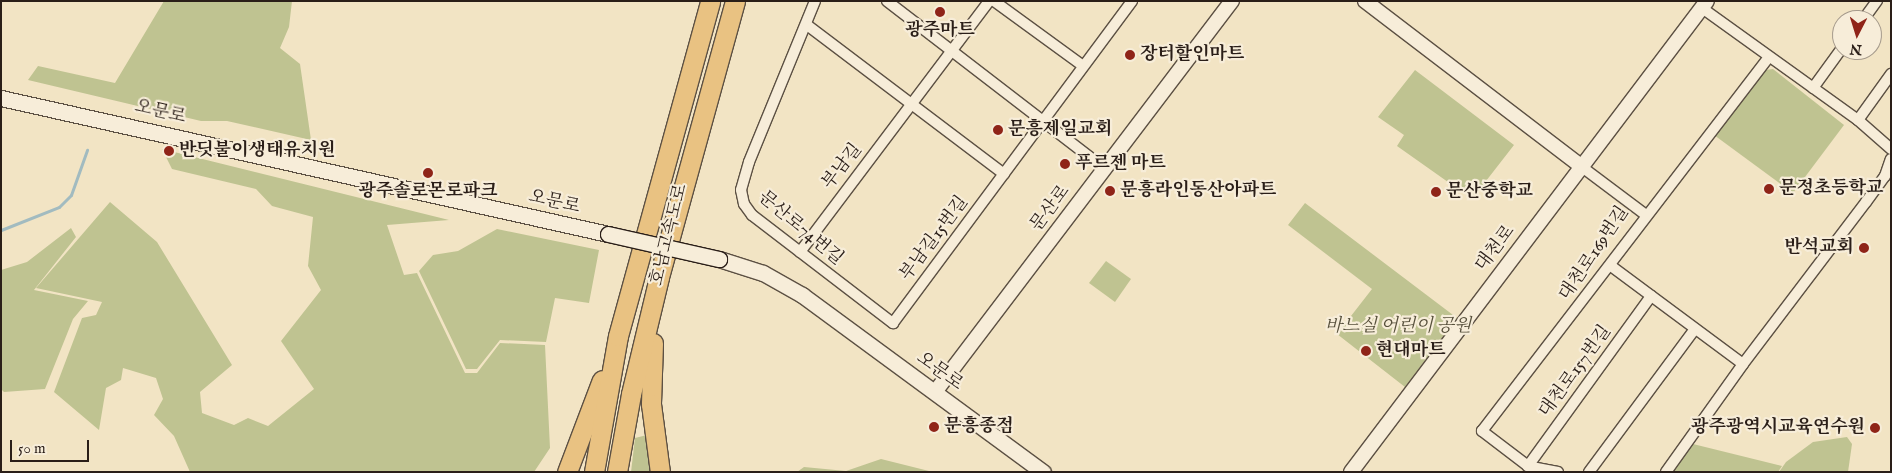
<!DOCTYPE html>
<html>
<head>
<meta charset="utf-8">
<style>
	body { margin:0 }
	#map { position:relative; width:1892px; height:473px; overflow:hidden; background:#f2e4c4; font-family:"IM FELL English","Noto Serif KR",serif }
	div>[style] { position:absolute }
	.green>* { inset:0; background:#bfc391 }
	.stream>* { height:3px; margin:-1.5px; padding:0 1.5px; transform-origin:1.5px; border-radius:1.5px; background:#a2bbc0 }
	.roads { filter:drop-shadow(1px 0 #5c5043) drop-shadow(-1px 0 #5c5043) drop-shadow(0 1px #5c5043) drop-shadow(0 -1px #5c5043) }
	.minor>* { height:10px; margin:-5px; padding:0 5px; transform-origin:5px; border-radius:5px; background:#f7edd9 }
	.tertiary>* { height:14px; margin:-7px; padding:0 7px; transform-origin:7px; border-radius:7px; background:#f7edd9 }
	.secondary>* { height:15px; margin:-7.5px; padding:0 7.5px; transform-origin:7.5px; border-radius:7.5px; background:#f7edd9 }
	.motorway>* { height:19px; margin:-9.5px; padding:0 9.5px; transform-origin:9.5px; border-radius:9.5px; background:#e9c282 }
	.bridges { filter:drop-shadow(1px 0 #2a1e18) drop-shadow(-1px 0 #2a1e18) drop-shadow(0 1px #2a1e18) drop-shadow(0 -1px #2a1e18) }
	.secondary-bridge>* { height:15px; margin:-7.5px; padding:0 7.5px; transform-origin:7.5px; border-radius:7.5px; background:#f7edd9 }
	.dots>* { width:14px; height:14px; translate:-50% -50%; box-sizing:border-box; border:2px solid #f7edd9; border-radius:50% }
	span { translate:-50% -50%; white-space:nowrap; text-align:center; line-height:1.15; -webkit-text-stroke:4.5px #f7edd9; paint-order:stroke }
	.poi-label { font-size:18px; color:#2a1e18; font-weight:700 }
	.left { translate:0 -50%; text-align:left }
	.right { translate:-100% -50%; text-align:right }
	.street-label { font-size:18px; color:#2a1e18 }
	.park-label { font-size:18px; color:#57503c; font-style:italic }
	.frame { position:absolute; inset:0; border:2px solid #2a1e18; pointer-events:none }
	.north { position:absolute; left:1832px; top:10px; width:50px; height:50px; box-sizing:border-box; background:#f7edd9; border:1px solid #a59a8c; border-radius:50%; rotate:185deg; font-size:14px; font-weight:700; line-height:20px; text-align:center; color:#2a1e18 }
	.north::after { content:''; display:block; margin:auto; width:18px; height:22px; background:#8f2418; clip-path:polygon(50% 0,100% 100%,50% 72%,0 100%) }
	.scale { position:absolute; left:10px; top:440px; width:79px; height:22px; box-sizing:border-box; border:2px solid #2a1e18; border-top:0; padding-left:6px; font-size:15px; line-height:18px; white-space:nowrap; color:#2a1e18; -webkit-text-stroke:4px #f7edd9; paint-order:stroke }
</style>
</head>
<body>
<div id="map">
	<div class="green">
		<i style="clip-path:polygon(164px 1px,292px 1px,289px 27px,280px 48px,300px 64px,311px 140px,227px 121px,201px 121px,28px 80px,38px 66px,115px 83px)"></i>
		<i style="clip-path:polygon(1773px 69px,1844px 125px,1793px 193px,1714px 135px,1765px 70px)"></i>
		<i style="clip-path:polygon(1415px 70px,1514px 145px,1472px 199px,1397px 146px,1404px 135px,1378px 117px)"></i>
		<i style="clip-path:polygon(162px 149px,449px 220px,387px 225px,404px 275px,417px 273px,465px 373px,477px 373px,500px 343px,545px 345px,550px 448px,534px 472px,190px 472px,174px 436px,154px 415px,163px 399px,156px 378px,123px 368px,121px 380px,106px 388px,99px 430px,54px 392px,82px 318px,96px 315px,102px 302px,36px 288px,110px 202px,157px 242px,232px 365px,200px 392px,202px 413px,234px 425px,248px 418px,268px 426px,314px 389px,281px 341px,321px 290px,308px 266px,313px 217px,272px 206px,256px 189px,172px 169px)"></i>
		<i style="clip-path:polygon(1305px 203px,1457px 318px,1405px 387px,1337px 334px,1372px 289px,1288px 225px)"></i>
		<i style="clip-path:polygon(71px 228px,76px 237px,34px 290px,88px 301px,73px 319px,45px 389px,4px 392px,1px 389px,1px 270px,27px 262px)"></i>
		<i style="clip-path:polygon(497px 229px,599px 250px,589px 303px,555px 298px,546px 342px,500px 340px,477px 369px,466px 369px,419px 271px,433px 255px,458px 251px)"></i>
		<i style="clip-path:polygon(1106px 261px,1131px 279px,1115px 302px,1089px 283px)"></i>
		<i style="clip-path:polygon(647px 435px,654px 472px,631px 472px,635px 438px)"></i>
		<i style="clip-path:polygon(1847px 437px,1852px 444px,1848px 472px,1779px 472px,1786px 462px,1813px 442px)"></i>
		<i style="clip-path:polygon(1693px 444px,1782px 466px,1778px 472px,1673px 472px)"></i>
		<i style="clip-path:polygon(881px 459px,933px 472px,797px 472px,804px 467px,846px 471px)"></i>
	</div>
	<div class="stream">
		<i style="left:1px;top:230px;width:62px;rotate:-21.6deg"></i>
		<i style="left:59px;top:207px;width:17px;rotate:-45deg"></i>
		<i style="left:71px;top:195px;width:48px;rotate:-70.4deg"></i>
	</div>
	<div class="roads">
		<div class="minor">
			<i style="left:815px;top:1px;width:174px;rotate:112.3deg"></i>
			<i style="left:749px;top:162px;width:29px;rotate:106deg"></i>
			<i style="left:741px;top:190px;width:14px;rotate:78deg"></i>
			<i style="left:744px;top:204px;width:14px;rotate:54deg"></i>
			<i style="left:752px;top:215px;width:178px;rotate:37.5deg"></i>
			<i style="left:893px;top:323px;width:401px;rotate:-53.4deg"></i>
			<i style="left:887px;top:1px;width:275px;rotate:37.6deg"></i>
			<i style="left:994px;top:1px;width:110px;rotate:36.1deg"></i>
			<i style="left:1702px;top:8px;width:192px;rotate:35.7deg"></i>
			<i style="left:1858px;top:120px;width:44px;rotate:41.3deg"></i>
			<i style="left:1863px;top:20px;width:24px;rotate:-54deg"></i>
			<i style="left:807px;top:25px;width:247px;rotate:37.1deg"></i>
			<i style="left:1813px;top:88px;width:49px;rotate:-54.1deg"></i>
			<i style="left:1858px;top:120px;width:57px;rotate:-54.3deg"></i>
			<i style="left:1582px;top:167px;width:80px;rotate:36.9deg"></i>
			<i style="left:800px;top:252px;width:314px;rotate:-53deg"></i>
			<i style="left:1611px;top:266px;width:164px;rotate:36.6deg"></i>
			<i style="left:1528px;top:466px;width:210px;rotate:-54.1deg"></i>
			<i style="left:1558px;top:472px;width:31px;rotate:-169deg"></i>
			<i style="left:1528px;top:466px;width:58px;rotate:-142.7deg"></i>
			<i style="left:1482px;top:431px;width:471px;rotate:-52.5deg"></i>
			<i style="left:1589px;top:472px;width:178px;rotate:-53.5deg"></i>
			<i style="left:1666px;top:472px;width:133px;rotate:-54.5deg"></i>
			<i style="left:1743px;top:364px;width:203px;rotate:-52.8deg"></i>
			<i style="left:1866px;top:202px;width:32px;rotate:-54deg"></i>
			<i style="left:1885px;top:176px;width:18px;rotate:-71deg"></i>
		</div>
		<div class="tertiary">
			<i style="left:1365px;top:1px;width:273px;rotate:37.4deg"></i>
			<i style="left:935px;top:392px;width:491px;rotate:-52.8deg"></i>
			<i style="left:1351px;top:472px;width:590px;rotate:-52.92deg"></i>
		</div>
		<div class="secondary">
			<i style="left:1px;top:98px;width:622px;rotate:12.63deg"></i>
			<i style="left:719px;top:259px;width:46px;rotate:17.7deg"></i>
			<i style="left:763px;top:273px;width:45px;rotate:29.4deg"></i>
			<i style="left:802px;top:295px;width:299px;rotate:36.3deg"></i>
		</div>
		<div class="motorway">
			<i style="left:653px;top:343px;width:61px;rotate:91.9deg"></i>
			<i style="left:651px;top:404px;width:69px;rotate:82.5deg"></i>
			<i style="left:567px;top:472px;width:98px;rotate:-69.2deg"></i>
			<i style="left:594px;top:472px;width:138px;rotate:-80deg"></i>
			<i style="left:618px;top:336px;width:347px;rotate:-74.6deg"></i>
			<i style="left:617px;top:472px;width:79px;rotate:-79.8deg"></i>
			<i style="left:631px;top:394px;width:120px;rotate:-76.5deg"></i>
			<i style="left:659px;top:277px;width:286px;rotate:-74.6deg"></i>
		</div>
	</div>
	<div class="bridges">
		<div class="secondary-bridge">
			<i style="left:608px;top:234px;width:114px;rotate:12.7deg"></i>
		</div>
	</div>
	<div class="dots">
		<i style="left:940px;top:12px;background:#8f2418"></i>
		<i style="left:1130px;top:55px;background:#8f2418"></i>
		<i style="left:998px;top:130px;background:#8f2418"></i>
		<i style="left:169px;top:151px;background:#8f2418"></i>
		<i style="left:1065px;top:164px;background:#8f2418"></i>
		<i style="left:428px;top:173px;background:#8f2418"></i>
		<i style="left:1769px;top:189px;background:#8f2418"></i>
		<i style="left:1110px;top:191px;background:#8f2418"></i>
		<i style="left:1436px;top:192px;background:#8f2418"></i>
		<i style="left:1864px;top:248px;background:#8f2418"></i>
		<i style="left:1366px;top:351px;background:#8f2418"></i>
		<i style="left:934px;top:427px;background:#8f2418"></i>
		<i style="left:1875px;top:428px;background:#8f2418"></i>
	</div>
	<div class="poi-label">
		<span style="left:940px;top:31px">광주마트</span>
		<span class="left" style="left:1140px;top:55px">장터할인마트</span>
		<span class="left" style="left:1008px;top:130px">문흥제일교회</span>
		<span class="left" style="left:179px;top:151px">반딧불이생태유치원</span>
		<span class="left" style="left:1075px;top:164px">푸르젠 마트</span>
		<span class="left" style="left:1779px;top:189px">문정초등학교</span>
		<span class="left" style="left:1120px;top:191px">문흥라인동산아파트</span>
		<span style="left:428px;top:192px">광주솔로몬로파크</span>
		<span class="left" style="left:1446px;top:192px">문산중학교</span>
		<span class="right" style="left:1854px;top:248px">반석교회</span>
		<span class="left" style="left:1376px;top:351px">현대마트</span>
		<span class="left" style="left:944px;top:427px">문흥종점</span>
		<span class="right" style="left:1865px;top:428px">광주광역시교육연수원</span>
	</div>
	<div class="street-label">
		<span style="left:160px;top:113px;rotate:13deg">오문로</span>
		<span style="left:843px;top:167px;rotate:-52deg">부남길</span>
		<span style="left:554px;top:203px;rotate:13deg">오문로</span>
		<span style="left:1051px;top:209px;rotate:-53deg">문산로</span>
		<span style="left:800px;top:229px;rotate:40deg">문산로74번길</span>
		<span style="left:670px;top:235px;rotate:-76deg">호남고속도로</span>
		<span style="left:935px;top:239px;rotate:-53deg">부남길15번길</span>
		<span style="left:1496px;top:249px;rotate:-53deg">대천로</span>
		<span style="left:1595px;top:254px;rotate:-56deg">대천로169번길</span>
		<span style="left:939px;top:372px;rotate:36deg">오문로</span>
		<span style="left:1576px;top:372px;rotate:-54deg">대천로157번길</span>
	</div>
	<div class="park-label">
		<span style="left:1398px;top:327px">바느실 어린이 공원</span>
	</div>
	<div class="frame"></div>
	<div class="north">N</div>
	<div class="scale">50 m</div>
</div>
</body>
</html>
